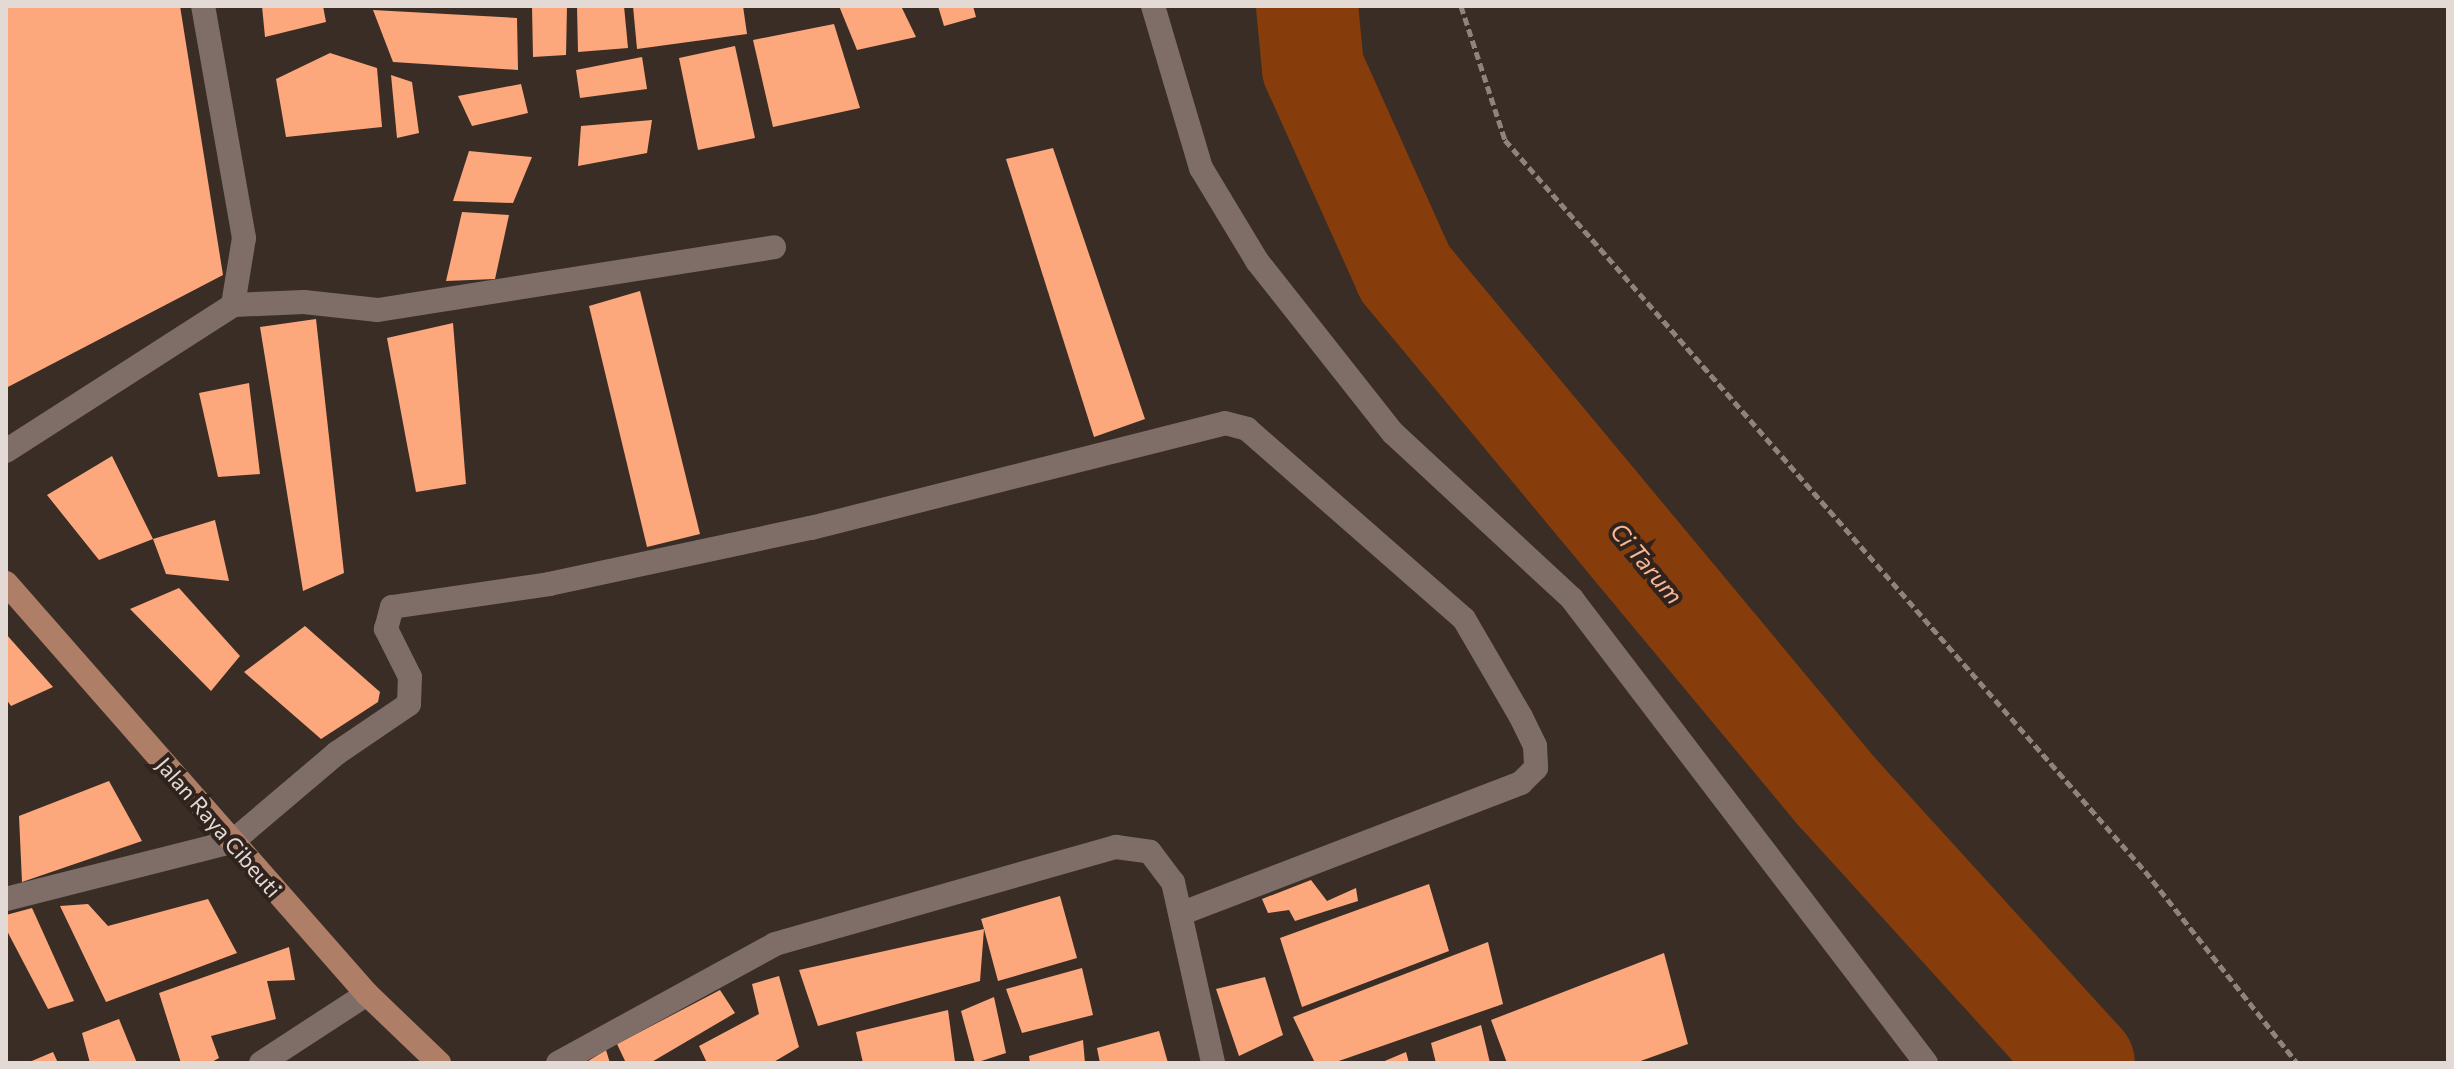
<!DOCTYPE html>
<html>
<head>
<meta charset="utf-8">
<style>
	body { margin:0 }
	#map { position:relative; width:2454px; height:1069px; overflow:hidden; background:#3a2d26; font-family:Commissioner,sans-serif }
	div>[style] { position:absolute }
	.river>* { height:102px; margin:-51px; padding:0 51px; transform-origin:51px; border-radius:51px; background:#873d0b }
	.building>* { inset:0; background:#fda87c }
	.path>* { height:5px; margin-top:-2.5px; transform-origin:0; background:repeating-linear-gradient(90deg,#8e837d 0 8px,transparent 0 12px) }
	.minor>* { height:24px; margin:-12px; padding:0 12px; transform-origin:12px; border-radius:12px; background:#7e6e67 }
	.major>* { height:24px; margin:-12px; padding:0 12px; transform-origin:12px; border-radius:12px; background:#ae7e66 }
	span { translate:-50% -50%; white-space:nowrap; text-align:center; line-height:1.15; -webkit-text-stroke:8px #30231d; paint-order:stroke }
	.street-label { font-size:22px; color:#e3dad6 }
	.water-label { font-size:24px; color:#f7b796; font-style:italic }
	.frame { position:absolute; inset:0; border:8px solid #e3dad6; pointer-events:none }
</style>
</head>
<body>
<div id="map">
	<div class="river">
		<i style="left:1307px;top:6px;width:62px;rotate:84.5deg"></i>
		<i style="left:1313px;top:68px;width:225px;rotate:65.8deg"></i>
		<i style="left:1405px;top:273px;width:675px;rotate:50.23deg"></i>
		<i style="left:1837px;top:792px;width:367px;rotate:47.7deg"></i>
	</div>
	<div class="building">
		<i style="clip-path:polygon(6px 6px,180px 6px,223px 275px,6px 388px)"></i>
		<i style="clip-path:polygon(262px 6px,323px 6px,326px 22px,265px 37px)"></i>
		<i style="clip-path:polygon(532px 6px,567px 6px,566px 55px,533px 57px)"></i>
		<i style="clip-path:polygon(577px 6px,624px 6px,628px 48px,578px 52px)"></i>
		<i style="clip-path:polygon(633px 6px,743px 6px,747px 34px,637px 49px)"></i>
		<i style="clip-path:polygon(839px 6px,901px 6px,916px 37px,857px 50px)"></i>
		<i style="clip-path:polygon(938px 6px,973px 6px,976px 17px,944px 26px)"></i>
		<i style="clip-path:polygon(373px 10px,517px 18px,518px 70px,393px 62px)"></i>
		<i style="clip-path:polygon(834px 24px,860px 108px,773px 127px,753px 40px)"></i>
		<i style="clip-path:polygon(735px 46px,755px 138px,698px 150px,679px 58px)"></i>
		<i style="clip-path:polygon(330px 53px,377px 68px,382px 127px,286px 137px,276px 79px)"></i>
		<i style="clip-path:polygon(642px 57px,647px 89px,580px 98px,576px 70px)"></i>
		<i style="clip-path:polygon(391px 75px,412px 82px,419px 133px,397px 138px)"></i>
		<i style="clip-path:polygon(521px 84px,528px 113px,472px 126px,458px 96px)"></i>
		<i style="clip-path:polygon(652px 120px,647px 153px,578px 166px,581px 126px)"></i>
		<i style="clip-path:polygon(1053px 148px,1145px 419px,1094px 437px,1006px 159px)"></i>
		<i style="clip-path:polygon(469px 151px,532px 157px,513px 203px,453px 201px)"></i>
		<i style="clip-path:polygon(462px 212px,509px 215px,495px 279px,446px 281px)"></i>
		<i style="clip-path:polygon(640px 291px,700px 534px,647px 547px,589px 306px)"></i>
		<i style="clip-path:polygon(316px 319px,344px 573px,303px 591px,260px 327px)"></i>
		<i style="clip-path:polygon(453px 323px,466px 484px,416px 492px,387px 338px)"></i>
		<i style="clip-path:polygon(249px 383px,260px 474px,218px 477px,199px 393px)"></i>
		<i style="clip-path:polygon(112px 456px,153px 539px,215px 520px,229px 581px,166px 574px,153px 539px,99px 560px,47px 495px)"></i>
		<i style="clip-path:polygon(179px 588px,240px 656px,211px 691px,130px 609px)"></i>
		<i style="clip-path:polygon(305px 626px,380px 692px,378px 702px,321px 739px,244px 672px)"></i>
		<i style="clip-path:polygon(6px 634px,53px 687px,11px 706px,6px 699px)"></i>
		<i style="clip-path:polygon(109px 781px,142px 841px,22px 882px,19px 816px)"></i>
		<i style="clip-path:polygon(1311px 880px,1327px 901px,1356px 888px,1358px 901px,1295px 921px,1289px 910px,1268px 913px,1262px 899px)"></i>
		<i style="clip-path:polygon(1429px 884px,1449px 951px,1302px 1007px,1280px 938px)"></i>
		<i style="clip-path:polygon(1060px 896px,1077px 958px,998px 981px,984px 929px,980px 981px,818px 1026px,799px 970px,984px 929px,981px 919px)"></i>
		<i style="clip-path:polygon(208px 899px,237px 953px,106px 1002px,60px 906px,88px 904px,108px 926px)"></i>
		<i style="clip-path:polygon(32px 908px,74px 1001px,48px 1009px,6px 929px,6px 915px)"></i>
		<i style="clip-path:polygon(1488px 942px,1503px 1004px,1333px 1063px,1315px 1063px,1293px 1017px)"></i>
		<i style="clip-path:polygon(289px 947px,295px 980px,267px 981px,276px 1019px,211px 1036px,219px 1058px,210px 1063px,181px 1063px,159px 993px)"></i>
		<i style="clip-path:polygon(1664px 953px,1688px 1044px,1635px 1063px,1507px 1063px,1491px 1020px)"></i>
		<i style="clip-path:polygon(1082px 968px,1093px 1015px,1022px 1033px,1006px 989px)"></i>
		<i style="clip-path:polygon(779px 976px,799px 1047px,772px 1063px,707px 1063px,699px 1046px,759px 1014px,752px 984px)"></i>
		<i style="clip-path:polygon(1265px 977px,1283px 1035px,1239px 1056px,1216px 989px)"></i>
		<i style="clip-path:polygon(720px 990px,735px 1013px,650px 1063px,626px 1063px,617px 1044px)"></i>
		<i style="clip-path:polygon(994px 997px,1006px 1053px,975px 1063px,961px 1011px)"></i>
		<i style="clip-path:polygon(948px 1010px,955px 1062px,863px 1063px,856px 1032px)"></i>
		<i style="clip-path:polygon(119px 1019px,137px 1063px,90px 1063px,82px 1033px)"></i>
		<i style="clip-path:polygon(1481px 1025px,1490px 1063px,1436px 1063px,1431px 1043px)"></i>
		<i style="clip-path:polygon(1159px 1031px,1168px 1063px,1100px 1063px,1097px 1048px)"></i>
		<i style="clip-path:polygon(1083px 1040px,1085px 1063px,1030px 1063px,1029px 1056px)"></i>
		<i style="clip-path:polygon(606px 1050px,610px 1063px,585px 1063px)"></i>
		<i style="clip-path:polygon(53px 1052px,58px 1063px,27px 1063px)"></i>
		<i style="clip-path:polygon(1406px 1052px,1409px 1063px,1380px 1063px)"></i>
	</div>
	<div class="path">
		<i style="left:1461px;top:6px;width:141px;rotate:71.8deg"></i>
		<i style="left:1505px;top:140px;width:972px;rotate:48.8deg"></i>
		<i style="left:2145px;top:871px;width:245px;rotate:51.6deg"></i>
	</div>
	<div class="minor">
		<i style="left:1153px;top:6px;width:169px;rotate:73.5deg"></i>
		<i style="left:1201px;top:168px;width:109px;rotate:58.9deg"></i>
		<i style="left:1257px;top:261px;width:219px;rotate:51.7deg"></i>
		<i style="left:1393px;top:433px;width:244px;rotate:42.8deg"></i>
		<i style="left:1572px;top:599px;width:584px;rotate:52.66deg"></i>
		<i style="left:233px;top:305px;width:71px;rotate:-2.4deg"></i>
		<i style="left:304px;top:302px;width:74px;rotate:6.2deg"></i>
		<i style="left:378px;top:310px;width:401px;rotate:-9deg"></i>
		<i style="left:6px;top:451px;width:270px;rotate:-32.7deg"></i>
		<i style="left:233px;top:305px;width:68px;rotate:-80.7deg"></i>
		<i style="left:244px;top:238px;width:236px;rotate:-100deg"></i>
		<i style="left:6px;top:899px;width:233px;rotate:-14.2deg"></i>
		<i style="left:232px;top:842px;width:138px;rotate:-40.3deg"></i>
		<i style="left:337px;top:753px;width:87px;rotate:-34.2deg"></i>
		<i style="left:409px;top:704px;width:27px;rotate:-88deg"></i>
		<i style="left:410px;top:677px;width:54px;rotate:-116.6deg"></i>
		<i style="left:386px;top:629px;width:23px;rotate:-75deg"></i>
		<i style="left:392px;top:607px;width:159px;rotate:-8.3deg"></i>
		<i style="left:549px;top:584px;width:268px;rotate:-12.1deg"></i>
		<i style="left:811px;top:528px;width:427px;rotate:-14.2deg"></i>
		<i style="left:1225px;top:423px;width:23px;rotate:15deg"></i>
		<i style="left:1247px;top:429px;width:288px;rotate:41.2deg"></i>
		<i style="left:1464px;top:619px;width:113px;rotate:59.8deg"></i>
		<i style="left:1521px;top:717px;width:32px;rotate:64deg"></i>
		<i style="left:1535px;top:746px;width:22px;rotate:87deg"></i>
		<i style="left:1536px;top:768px;width:21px;rotate:135deg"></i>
		<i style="left:1521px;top:783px;width:363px;rotate:159deg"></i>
		<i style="left:261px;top:1063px;width:126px;rotate:-33.1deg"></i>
		<i style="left:558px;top:1063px;width:247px;rotate:-28.7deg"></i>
		<i style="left:775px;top:944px;width:355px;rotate:-15.9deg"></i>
		<i style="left:1116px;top:847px;width:34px;rotate:8deg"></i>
		<i style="left:1150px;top:852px;width:38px;rotate:53deg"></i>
		<i style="left:1173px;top:882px;width:185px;rotate:77.5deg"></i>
	</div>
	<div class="major">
		<i style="left:6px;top:583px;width:547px;rotate:48.71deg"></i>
		<i style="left:367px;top:994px;width:100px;rotate:43.8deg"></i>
	</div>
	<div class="street-label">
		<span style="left:219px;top:827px;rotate:49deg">Jalan Raya Cibeuti</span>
	</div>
	<div class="water-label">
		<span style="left:1647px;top:563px;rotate:50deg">Ci Tarum</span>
	</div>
	<div class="frame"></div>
</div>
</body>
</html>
